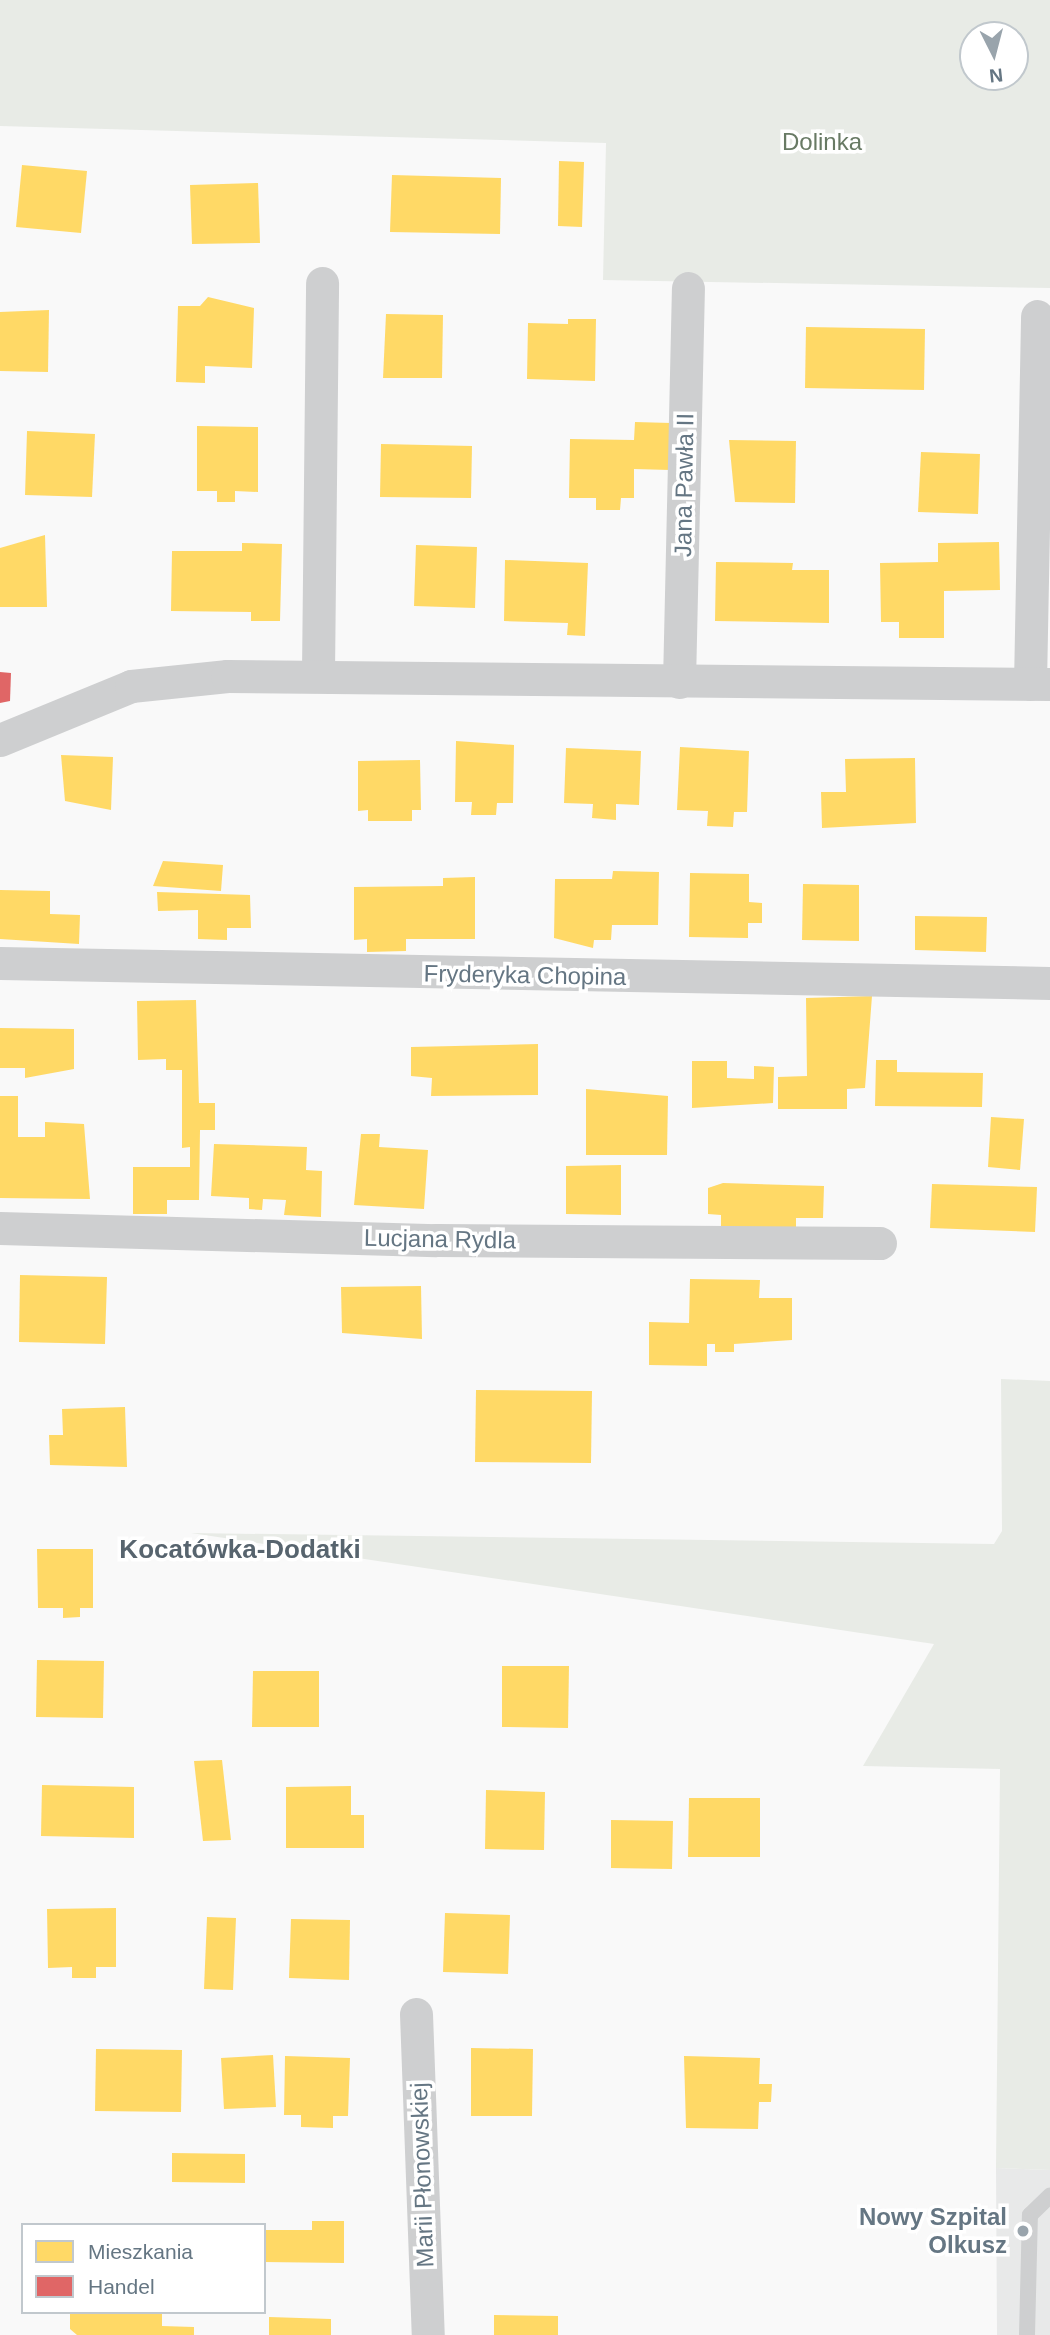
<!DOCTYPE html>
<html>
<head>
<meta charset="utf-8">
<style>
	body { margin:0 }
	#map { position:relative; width:1050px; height:2335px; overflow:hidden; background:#f9f9f9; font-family:Arial,sans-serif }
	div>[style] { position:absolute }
	.built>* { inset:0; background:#e8e9e9 }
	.green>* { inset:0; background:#e8ebe6 }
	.homes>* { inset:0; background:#ffd966 }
	.shops>* { inset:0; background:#e06666 }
	.service>* { height:16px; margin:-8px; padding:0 8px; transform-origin:8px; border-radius:8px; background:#cecfd0 }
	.minor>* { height:33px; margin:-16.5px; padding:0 16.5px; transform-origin:16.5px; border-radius:16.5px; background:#cecfd0 }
	.dots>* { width:19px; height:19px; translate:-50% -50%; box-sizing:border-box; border:4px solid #fff; border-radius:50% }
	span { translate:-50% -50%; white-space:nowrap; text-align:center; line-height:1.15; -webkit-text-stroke:7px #fff; paint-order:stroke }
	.park-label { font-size:24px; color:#687a64 }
	.street-label { font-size:24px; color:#657683 }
	.poi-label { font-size:24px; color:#657683; font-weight:700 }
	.right { translate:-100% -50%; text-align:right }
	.neighbourhood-label { font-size:26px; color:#57646e; font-weight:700 }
	.legend { position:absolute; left:21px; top:2223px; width:245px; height:91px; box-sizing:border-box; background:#fff; border:2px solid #c1c8cd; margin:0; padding:9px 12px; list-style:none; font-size:21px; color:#657683 }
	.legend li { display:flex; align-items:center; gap:14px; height:35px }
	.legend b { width:35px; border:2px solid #c1c8cd }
	.north { position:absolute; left:959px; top:21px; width:70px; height:70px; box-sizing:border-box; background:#fff; border:2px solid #c1c8cd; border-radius:50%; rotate:174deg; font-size:19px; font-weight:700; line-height:28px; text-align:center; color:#657683 }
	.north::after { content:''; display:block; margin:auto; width:24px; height:32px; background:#99a4ac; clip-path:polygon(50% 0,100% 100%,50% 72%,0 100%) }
</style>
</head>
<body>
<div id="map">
	<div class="built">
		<i style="clip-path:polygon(996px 2168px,1050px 2170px,1050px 2335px,997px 2335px)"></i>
	</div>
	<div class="green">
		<i style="clip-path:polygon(evenodd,0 0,1050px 0,1050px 288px,603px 280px,606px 143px,0 126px,0 0,973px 35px,1015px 35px,1015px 77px,973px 77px,973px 35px)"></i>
		<i style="clip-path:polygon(1001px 1379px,1050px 1381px,1050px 2170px,996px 2168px,1000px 1769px,863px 1766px,934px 1644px,191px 1533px,994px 1544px,1002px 1531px)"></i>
	</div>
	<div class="homes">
		<i style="clip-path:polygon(559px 161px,584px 162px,582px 227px,558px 226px)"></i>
		<i style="clip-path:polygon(22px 165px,87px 171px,81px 233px,16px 227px)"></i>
		<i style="clip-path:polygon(392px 175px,501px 178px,500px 234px,390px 232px)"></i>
		<i style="clip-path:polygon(258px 183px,260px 243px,192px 244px,190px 185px)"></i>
		<i style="clip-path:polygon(208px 297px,254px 308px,252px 368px,205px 366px,205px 383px,176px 382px,178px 306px,200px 306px)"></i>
		<i style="clip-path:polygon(49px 310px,48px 372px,0 371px,0 312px)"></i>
		<i style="clip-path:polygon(386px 314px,443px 315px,442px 378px,383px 378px)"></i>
		<i style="clip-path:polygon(568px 319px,596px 319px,595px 381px,527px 379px,528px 323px,568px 324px)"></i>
		<i style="clip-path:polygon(806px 327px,925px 329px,924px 390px,805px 388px)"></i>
		<i style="clip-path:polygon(635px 422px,671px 423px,670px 470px,634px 469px,634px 498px,621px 498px,620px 510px,596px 510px,596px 498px,569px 498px,570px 439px,634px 440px)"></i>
		<i style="clip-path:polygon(197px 426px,258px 427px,258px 492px,235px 491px,235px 502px,217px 502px,217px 491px,197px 491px)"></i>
		<i style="clip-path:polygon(27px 431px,95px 434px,92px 497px,25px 495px)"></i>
		<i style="clip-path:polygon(729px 440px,796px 441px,795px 503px,735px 502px)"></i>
		<i style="clip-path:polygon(381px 444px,472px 446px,471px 498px,380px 497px)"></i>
		<i style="clip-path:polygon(921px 452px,980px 454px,978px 514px,918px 512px)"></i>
		<i style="clip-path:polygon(45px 535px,47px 607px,0 607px,0 548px)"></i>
		<i style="clip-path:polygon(999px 542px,1000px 590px,944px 591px,944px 638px,899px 638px,899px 622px,881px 622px,880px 563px,938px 562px,938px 543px)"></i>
		<i style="clip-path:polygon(242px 543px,282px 544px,280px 621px,251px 621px,251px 612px,171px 611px,172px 551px,242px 551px)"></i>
		<i style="clip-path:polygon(416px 545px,477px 547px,475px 608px,414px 606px)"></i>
		<i style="clip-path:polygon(505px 560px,588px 563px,585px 636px,567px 635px,568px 623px,504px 621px)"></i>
		<i style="clip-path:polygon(716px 562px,793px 563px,792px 570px,829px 570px,829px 623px,715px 621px)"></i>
		<i style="clip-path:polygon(456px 741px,514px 745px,513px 803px,497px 803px,496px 815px,471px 815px,472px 802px,455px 802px)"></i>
		<i style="clip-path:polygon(680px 747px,749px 751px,747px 812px,734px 812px,733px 827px,707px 826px,708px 811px,677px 810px)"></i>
		<i style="clip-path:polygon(566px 748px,641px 751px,639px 805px,616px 804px,616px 820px,592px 818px,593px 804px,564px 803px)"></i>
		<i style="clip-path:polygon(61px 755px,113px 757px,111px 810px,65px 801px)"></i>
		<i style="clip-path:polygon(915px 758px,916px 823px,822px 828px,821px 792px,846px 792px,845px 759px)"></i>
		<i style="clip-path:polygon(420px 760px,421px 810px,412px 810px,412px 821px,368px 821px,368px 810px,358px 811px,358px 761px)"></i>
		<i style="clip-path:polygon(163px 861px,223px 865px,221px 891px,153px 886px)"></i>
		<i style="clip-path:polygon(613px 871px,659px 872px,658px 925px,612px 925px,611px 940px,594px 940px,593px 948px,554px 938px,555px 879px,612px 879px)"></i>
		<i style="clip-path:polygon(690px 873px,749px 874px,749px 902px,762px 903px,762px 923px,748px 923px,748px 938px,689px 937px)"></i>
		<i style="clip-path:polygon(475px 877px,475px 939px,406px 939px,406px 951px,367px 952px,367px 939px,354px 940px,354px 887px,443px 886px,443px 878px)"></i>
		<i style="clip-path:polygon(803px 884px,859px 885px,859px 941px,802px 940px)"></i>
		<i style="clip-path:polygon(0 890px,50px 891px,50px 914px,80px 915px,79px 944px,0 939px)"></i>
		<i style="clip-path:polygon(157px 892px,250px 895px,251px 928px,227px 928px,227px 940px,198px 939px,198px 910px,158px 911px)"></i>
		<i style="clip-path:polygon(915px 916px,987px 917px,986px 952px,915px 950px)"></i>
		<i style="clip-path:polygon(872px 996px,865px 1088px,847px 1089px,847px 1109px,778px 1109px,778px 1077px,807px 1076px,806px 998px)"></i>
		<i style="clip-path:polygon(196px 1000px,199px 1103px,215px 1103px,215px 1130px,200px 1130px,199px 1200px,167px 1200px,167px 1214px,133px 1214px,133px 1167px,190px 1167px,190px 1147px,182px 1148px,182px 1070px,166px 1070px,166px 1059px,138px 1060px,137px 1001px)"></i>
		<i style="clip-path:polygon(0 1028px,74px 1029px,74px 1069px,25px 1078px,25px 1068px,0 1068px)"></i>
		<i style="clip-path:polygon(538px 1044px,538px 1095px,431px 1096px,432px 1078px,411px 1076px,411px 1047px)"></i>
		<i style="clip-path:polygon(876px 1060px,897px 1060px,897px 1072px,983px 1073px,982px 1107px,875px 1106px)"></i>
		<i style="clip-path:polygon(692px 1061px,727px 1061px,727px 1078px,754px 1079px,754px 1066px,774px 1067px,773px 1103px,692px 1108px)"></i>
		<i style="clip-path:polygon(586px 1089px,668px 1096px,667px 1155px,586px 1155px)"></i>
		<i style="clip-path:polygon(0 1096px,18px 1096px,18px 1137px,45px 1137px,45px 1122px,84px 1124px,90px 1199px,0 1198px)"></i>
		<i style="clip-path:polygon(991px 1117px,1024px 1119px,1020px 1170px,988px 1167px)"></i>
		<i style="clip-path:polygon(361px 1134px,380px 1134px,379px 1147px,428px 1150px,424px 1209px,354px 1205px)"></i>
		<i style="clip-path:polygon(214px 1144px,307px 1147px,306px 1170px,322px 1171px,321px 1217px,284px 1215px,286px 1200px,263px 1199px,262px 1210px,249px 1209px,249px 1198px,211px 1196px)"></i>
		<i style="clip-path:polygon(621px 1165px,621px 1215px,566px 1214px,566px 1166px)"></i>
		<i style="clip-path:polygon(723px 1183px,824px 1186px,823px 1218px,796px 1218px,796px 1231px,721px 1229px,721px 1215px,708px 1214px,708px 1188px)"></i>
		<i style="clip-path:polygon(932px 1184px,1037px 1187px,1035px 1232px,930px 1228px)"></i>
		<i style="clip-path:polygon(20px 1275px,107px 1277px,105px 1344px,19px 1342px)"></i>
		<i style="clip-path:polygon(690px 1279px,760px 1280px,759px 1298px,792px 1298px,792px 1340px,734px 1344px,734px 1352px,715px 1352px,715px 1344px,707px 1344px,707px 1366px,649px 1365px,649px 1322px,689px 1323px)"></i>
		<i style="clip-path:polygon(421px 1286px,422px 1339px,342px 1333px,341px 1287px)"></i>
		<i style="clip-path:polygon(476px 1390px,592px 1391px,591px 1463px,475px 1462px)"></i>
		<i style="clip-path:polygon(125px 1407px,127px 1467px,50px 1465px,49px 1435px,63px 1435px,62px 1409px)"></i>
		<i style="clip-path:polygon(37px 1549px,93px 1549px,93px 1608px,80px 1608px,80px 1617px,63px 1618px,63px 1608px,38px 1608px)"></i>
		<i style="clip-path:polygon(37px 1660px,104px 1661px,103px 1718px,36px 1717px)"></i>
		<i style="clip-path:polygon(502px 1666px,569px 1666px,568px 1728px,502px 1727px)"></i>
		<i style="clip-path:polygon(253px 1671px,319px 1671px,319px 1727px,252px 1727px)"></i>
		<i style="clip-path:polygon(222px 1760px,231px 1840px,203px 1841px,194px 1761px)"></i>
		<i style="clip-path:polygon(42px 1785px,134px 1787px,134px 1838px,41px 1836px)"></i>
		<i style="clip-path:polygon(351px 1786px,351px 1815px,364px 1815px,364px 1848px,286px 1848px,286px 1787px)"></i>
		<i style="clip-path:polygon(486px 1790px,545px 1792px,544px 1850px,485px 1849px)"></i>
		<i style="clip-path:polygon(689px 1798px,760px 1798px,760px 1857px,688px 1857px)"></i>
		<i style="clip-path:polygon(611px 1820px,673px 1821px,672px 1869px,611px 1868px)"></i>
		<i style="clip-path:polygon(116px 1908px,116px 1967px,96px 1967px,96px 1978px,72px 1978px,72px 1967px,48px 1968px,47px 1909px)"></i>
		<i style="clip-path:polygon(445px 1913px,510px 1915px,508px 1974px,443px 1972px)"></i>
		<i style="clip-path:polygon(207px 1917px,236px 1918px,233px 1990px,204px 1989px)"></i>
		<i style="clip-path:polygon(291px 1919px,350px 1920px,349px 1980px,289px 1978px)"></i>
		<i style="clip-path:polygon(471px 2048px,533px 2049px,532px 2116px,471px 2116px)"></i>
		<i style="clip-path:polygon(96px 2049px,182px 2050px,181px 2112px,95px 2111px)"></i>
		<i style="clip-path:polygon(273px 2055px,276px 2107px,224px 2109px,221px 2058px)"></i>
		<i style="clip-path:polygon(285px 2056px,350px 2058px,348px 2116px,333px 2116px,333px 2128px,301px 2127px,301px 2115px,284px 2115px)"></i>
		<i style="clip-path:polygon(684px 2056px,760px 2058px,759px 2084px,772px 2084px,771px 2102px,759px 2102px,758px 2129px,686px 2128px)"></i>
		<i style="clip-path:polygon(172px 2153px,245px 2154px,245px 2183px,172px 2182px)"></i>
		<i style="clip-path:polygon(312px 2221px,344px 2221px,344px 2263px,264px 2262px,264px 2230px,312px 2230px)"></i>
		<i style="clip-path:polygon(70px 2312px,162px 2312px,162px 2326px,194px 2327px,194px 2335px,77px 2335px,70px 2329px)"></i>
		<i style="clip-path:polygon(494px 2315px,558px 2316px,558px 2335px,494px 2335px)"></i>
		<i style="clip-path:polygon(269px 2317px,331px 2319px,331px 2335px,269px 2335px)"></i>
	</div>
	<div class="shops">
		<i style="clip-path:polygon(0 672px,11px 673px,10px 701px,0 703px)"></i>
	</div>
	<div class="service">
		<i style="left:1027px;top:2335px;width:120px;rotate:-88.6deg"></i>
		<i style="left:1030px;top:2215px;width:28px;rotate:-44deg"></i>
	</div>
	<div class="minor">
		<i style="left:318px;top:673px;width:390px;rotate:-89.4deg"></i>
		<i style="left:679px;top:682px;width:394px;rotate:-88.7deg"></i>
		<i style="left:1030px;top:684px;width:368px;rotate:-88.9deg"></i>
		<i style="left:0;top:740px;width:142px;rotate:-22.4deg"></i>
		<i style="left:131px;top:686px;width:97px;rotate:-5.9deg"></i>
		<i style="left:227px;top:676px;width:823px;rotate:0.56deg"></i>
		<i style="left:0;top:963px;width:1050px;rotate:1.09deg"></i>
		<i style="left:0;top:1228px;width:436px;rotate:1.6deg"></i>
		<i style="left:436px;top:1240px;width:444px;rotate:0.4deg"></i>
		<i style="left:416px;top:2014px;width:321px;rotate:87.9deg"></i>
	</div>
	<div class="dots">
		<i style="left:1023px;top:2231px;background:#99a4ac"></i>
	</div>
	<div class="park-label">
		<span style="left:822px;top:142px">Dolinka</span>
	</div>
	<div class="street-label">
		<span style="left:684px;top:485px;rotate:-89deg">Jana Pawła II</span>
		<span style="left:525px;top:975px;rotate:1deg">Fryderyka Chopina</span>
		<span style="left:440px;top:1239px;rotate:1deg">Lucjana Rydla</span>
		<span style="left:422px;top:2175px;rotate:-92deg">Marii Płonowskiej</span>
	</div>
	<div class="poi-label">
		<span class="right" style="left:1007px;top:2231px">Nowy Szpital<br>Olkusz</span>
	</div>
	<div class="neighbourhood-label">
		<span style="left:240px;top:1550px">Kocatówka-Dodatki</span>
	</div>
	<ul class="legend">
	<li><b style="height:19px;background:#ffd966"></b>Mieszkania</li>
	<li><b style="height:19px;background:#e06666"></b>Handel</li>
	</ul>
	<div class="north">N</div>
</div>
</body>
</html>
